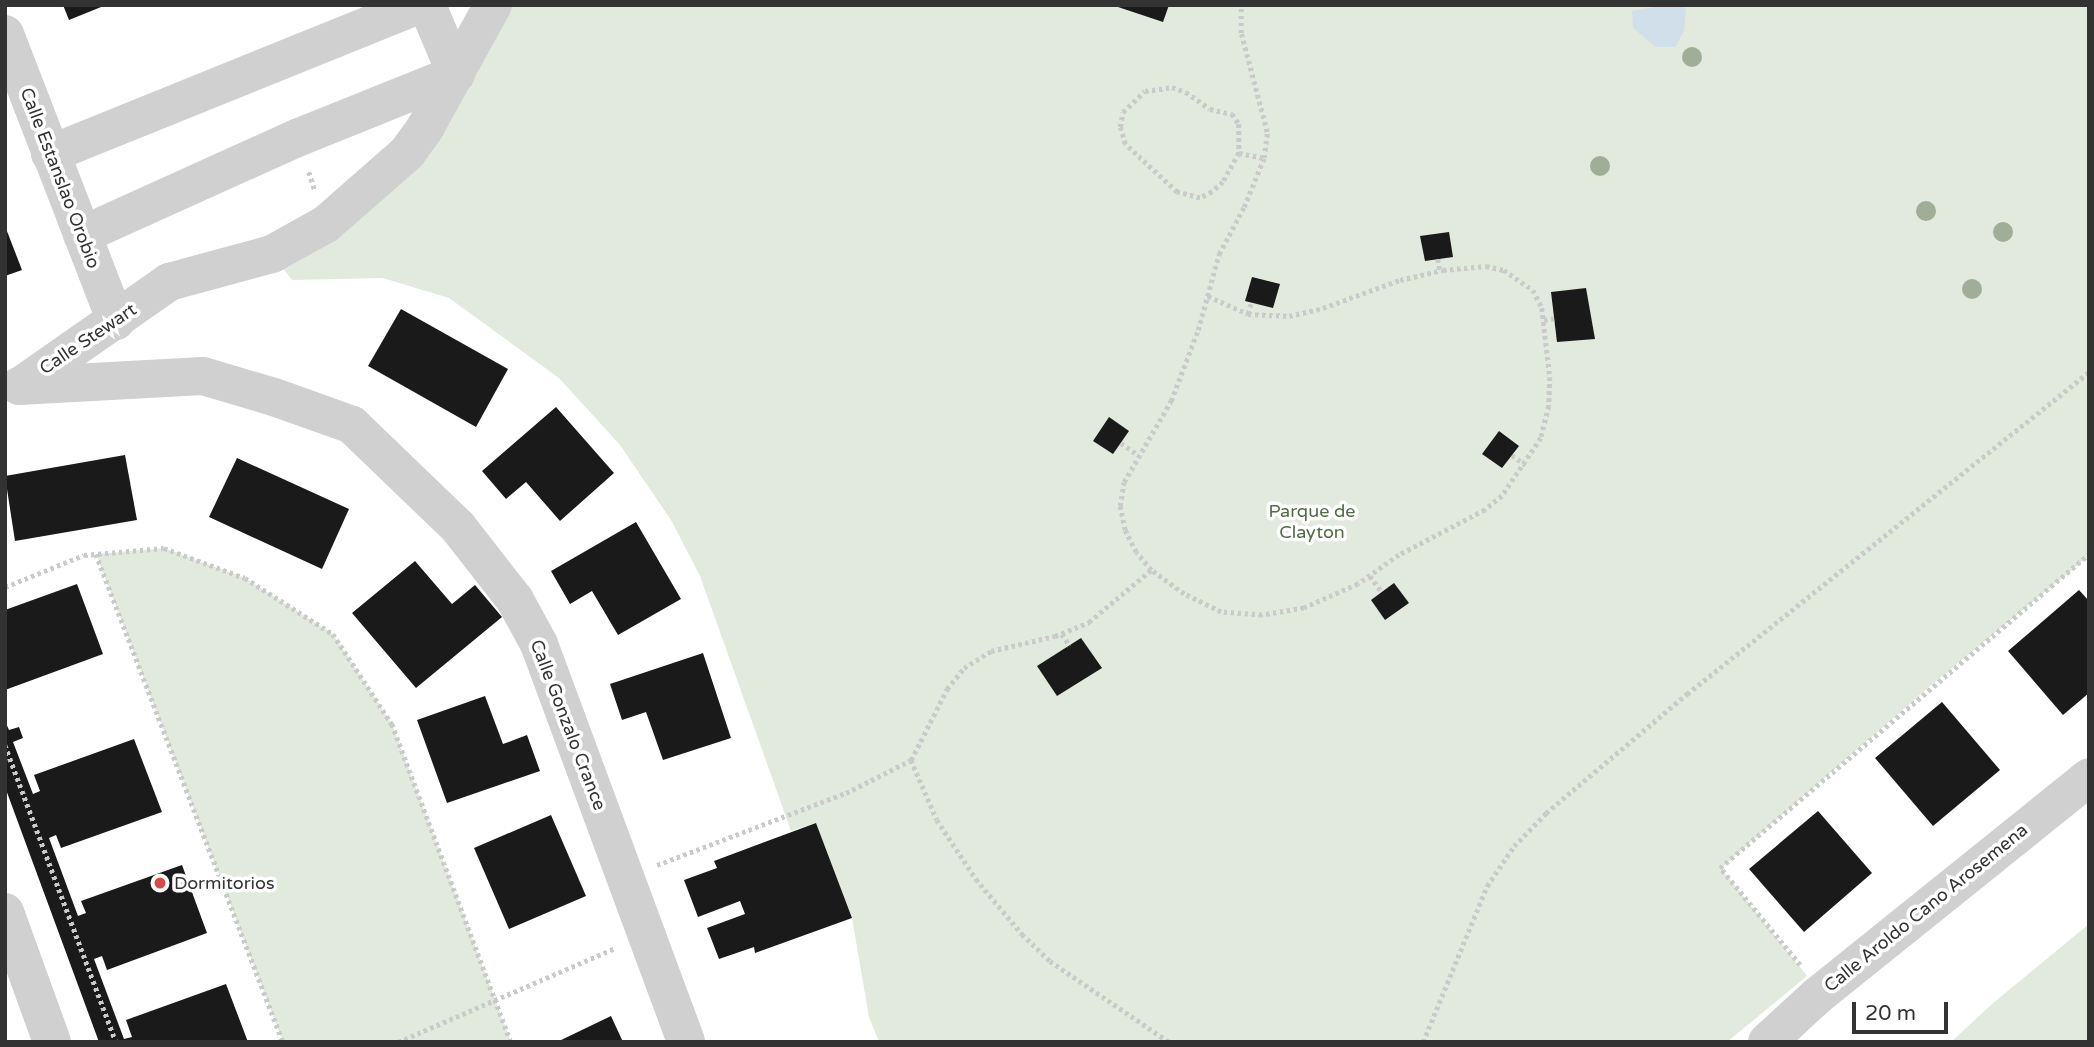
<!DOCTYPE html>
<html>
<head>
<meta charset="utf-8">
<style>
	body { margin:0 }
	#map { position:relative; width:2094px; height:1047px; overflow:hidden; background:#fff; font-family:"Varela Round",sans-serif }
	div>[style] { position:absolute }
	.green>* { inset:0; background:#e2e9dd }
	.water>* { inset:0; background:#d1dfeb }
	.building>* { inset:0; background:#1a1a1a }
	.path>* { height:4.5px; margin-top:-2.25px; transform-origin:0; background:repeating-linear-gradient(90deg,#cacaca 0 3.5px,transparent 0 7px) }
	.minor>* { height:38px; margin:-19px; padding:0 19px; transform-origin:19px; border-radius:19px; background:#d0d0d0 }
	.trees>* { width:20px; height:20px; margin:-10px; border-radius:50%; background:#a0ae98 }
	.dots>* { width:19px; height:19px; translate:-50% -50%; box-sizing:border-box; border:4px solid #fff; border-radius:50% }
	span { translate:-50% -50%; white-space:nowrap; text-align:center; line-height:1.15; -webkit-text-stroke:7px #fff; paint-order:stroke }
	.street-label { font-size:18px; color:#333 }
	.park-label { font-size:18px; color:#526c43 }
	.poi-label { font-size:18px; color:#333 }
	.left { translate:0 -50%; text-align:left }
	.frame { position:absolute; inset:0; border:7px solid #333; pointer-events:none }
	.scale { position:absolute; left:1852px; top:1002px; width:96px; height:32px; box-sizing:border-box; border:4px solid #333; border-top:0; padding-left:9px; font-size:21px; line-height:24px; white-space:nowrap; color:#333; -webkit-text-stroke:5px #fff; paint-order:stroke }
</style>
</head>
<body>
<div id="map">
	<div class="green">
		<i style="clip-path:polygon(493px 5px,2089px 5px,2089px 556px,1929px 687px,1721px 868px,1807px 976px,1727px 1042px,879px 1042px,869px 1017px,852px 918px,816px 823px,791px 831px,700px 576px,671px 520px,620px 445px,559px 378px,449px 298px,383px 278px,292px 280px,272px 254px,372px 185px)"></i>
		<i style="clip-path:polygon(164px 548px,245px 578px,333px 634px,392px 724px,511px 1042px,283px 1042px,96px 554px)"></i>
		<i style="clip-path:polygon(2089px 924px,2089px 1042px,1951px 1042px,1992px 1004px)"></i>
	</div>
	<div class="water">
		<i style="clip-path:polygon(1667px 5px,1682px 5px,1686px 9px,1684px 31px,1675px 47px,1656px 47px,1633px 28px,1632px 11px)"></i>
	</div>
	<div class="building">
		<i style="clip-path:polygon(63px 5px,106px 5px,69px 20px)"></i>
		<i style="clip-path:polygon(1112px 5px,1169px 5px,1163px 22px)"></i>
		<i style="clip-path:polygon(5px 226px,22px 270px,5px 276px)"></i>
		<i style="clip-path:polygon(1449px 232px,1453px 257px,1425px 261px,1420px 236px)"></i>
		<i style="clip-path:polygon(1252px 277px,1280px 284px,1273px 308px,1245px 301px)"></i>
		<i style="clip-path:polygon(1586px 288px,1595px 339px,1557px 342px,1551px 292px)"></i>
		<i style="clip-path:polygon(401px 309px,508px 369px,476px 427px,368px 366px)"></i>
		<i style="clip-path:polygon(556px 407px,614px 473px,560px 521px,526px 482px,506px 499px,482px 471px)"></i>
		<i style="clip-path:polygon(1109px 417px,1129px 431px,1113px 454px,1093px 441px)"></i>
		<i style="clip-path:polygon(1499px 431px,1519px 446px,1502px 468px,1482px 454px)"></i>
		<i style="clip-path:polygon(125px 455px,137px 520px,15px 541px,5px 476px)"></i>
		<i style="clip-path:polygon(237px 458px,349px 509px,322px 569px,209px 517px)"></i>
		<i style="clip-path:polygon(636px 522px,681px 599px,618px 635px,592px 591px,570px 604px,551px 571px)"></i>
		<i style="clip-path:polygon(415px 561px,452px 604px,475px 585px,502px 617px,416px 688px,352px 613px)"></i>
		<i style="clip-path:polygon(1394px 583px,1409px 603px,1385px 620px,1371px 600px)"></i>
		<i style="clip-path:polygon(77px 584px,103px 654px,5px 690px,5px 610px)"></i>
		<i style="clip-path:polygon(2079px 590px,2089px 601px,2089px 693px,2063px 715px,2008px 651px)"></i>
		<i style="clip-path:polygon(1081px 638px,1102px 668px,1057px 696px,1037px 666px)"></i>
		<i style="clip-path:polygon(703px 653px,731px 738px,663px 760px,646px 712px,622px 720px,610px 684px)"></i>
		<i style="clip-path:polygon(485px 696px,503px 744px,527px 735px,540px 771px,447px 803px,417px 720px)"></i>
		<i style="clip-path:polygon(1942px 702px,2000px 770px,1933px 826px,1875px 758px)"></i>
		<i style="clip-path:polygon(5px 721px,9px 730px,19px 727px,23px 738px,13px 742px,33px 794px,40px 791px,34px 775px,134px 739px,162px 812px,61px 848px,56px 835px,49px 838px,78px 916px,86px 913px,81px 901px,182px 865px,207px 933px,107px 970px,102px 956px,94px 959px,124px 1039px,132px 1037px,126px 1020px,226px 984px,248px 1042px,99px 1042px,5px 787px)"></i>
		<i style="clip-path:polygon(1818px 811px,1872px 873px,1804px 932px,1749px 869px)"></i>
		<i style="clip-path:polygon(551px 815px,586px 896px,509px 929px,474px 848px)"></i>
		<i style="clip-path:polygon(816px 823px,852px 918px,755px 953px,754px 947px,719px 959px,707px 928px,745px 914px,740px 901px,698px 917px,684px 880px,717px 868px,714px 861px)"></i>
		<i style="clip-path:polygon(611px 1016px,623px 1042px,557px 1042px)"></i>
	</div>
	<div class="path">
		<i style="left:1239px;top:153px;width:33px;rotate:119deg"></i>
		<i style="left:1223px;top:182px;width:15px;rotate:138deg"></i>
		<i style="left:1212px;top:192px;width:13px;rotate:153deg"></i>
		<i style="left:1200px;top:198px;width:24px;rotate:-165deg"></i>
		<i style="left:1177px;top:192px;width:71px;rotate:-137.3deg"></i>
		<i style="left:1125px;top:144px;width:18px;rotate:-106deg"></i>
		<i style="left:1120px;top:127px;width:15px;rotate:-79deg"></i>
		<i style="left:1123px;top:112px;width:30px;rotate:-44deg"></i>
		<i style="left:1145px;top:91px;width:27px;rotate:-8deg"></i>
		<i style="left:1172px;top:87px;width:15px;rotate:20deg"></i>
		<i style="left:1186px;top:92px;width:29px;rotate:35deg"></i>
		<i style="left:1210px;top:109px;width:23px;rotate:13deg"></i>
		<i style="left:1232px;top:114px;width:12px;rotate:55deg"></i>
		<i style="left:1239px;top:124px;width:29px;rotate:90deg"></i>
		<i style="left:1239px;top:153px;width:25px;rotate:11deg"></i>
		<i style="left:309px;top:172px;width:19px;rotate:72deg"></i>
		<i style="left:1438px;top:259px;width:12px;rotate:81deg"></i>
		<i style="left:1208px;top:296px;width:44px;rotate:24.2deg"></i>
		<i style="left:1248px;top:314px;width:41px;rotate:2.8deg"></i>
		<i style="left:1289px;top:316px;width:35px;rotate:-13deg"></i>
		<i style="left:1323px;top:308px;width:82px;rotate:-20deg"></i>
		<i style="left:1400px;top:280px;width:44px;rotate:-13.1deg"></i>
		<i style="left:1443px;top:270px;width:43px;rotate:-5.3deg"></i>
		<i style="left:1486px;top:266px;width:18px;rotate:13deg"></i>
		<i style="left:1504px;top:270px;width:35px;rotate:35deg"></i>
		<i style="left:1533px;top:290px;width:20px;rotate:63deg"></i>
		<i style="left:1542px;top:308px;width:69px;rotate:83.4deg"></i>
		<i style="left:1550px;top:377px;width:29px;rotate:92deg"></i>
		<i style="left:1549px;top:406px;width:33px;rotate:104deg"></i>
		<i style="left:1541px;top:438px;width:70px;rotate:123.9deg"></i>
		<i style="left:1502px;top:496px;width:22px;rotate:141deg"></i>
		<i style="left:1485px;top:510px;width:97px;rotate:152.4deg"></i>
		<i style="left:1399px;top:555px;width:50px;rotate:144.7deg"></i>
		<i style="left:1358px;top:584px;width:59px;rotate:156deg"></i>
		<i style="left:1304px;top:608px;width:43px;rotate:170.5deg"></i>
		<i style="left:1262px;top:615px;width:41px;rotate:-175.8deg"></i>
		<i style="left:1221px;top:612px;width:41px;rotate:-154.1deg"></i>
		<i style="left:1184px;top:594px;width:41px;rotate:-144deg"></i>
		<i style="left:1151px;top:570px;width:23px;rotate:-130deg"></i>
		<i style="left:1136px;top:552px;width:25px;rotate:-117deg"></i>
		<i style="left:1125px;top:530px;width:25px;rotate:-102deg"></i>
		<i style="left:1120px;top:506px;width:24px;rotate:-81deg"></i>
		<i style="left:1124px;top:482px;width:94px;rotate:-59.9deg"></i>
		<i style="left:1171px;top:401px;width:76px;rotate:-69.2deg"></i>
		<i style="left:1198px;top:330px;width:79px;rotate:-74.6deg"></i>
		<i style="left:1219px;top:254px;width:53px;rotate:-62deg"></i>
		<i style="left:1244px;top:207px;width:53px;rotate:-67.8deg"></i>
		<i style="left:1264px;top:158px;width:26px;rotate:-83deg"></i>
		<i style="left:1267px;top:132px;width:102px;rotate:-104.7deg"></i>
		<i style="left:1241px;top:33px;width:28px;rotate:-90deg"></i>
		<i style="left:1248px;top:314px;width:11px;rotate:-75deg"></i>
		<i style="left:1544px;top:320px;width:10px;rotate:-11deg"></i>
		<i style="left:1121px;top:443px;width:21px;rotate:35deg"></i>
		<i style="left:1512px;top:455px;width:17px;rotate:36deg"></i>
		<i style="left:96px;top:554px;width:523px;rotate:69.03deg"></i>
		<i style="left:1370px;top:576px;width:20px;rotate:53deg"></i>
		<i style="left:5px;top:587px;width:85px;rotate:-22.1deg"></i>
		<i style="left:84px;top:555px;width:80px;rotate:-5deg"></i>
		<i style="left:164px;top:548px;width:86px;rotate:20.3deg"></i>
		<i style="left:245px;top:578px;width:104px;rotate:32.5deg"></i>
		<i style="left:333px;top:634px;width:108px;rotate:56.8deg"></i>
		<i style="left:392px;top:724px;width:340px;rotate:69.5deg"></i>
		<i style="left:1062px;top:634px;width:14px;rotate:56deg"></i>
		<i style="left:5px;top:745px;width:317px;rotate:69.5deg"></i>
		<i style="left:911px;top:760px;width:65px;rotate:66.6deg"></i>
		<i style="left:937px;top:820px;width:71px;rotate:56.5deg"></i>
		<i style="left:976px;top:879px;width:72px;rotate:50.1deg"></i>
		<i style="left:1022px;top:934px;width:39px;rotate:44deg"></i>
		<i style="left:1050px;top:961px;width:144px;rotate:34.2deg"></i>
		<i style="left:657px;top:865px;width:202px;rotate:-20.9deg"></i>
		<i style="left:846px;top:793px;width:73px;rotate:-26.9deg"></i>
		<i style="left:911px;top:760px;width:80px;rotate:-63.1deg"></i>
		<i style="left:947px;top:689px;width:27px;rotate:-51deg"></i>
		<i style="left:964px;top:668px;width:32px;rotate:-32deg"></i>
		<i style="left:991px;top:651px;width:66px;rotate:-13.2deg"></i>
		<i style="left:1055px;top:636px;width:37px;rotate:-22deg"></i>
		<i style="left:1089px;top:622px;width:81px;rotate:-40deg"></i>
		<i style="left:1800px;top:965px;width:126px;rotate:-129.5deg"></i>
		<i style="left:1720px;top:868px;width:485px;rotate:-40.4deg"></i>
		<i style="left:398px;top:1042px;width:236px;rotate:-23.4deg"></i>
		<i style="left:1423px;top:1042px;width:169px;rotate:-67.7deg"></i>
		<i style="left:1487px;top:886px;width:48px;rotate:-56deg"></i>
		<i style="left:1514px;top:846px;width:46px;rotate:-45.9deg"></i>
		<i style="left:1546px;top:813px;width:185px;rotate:-40.2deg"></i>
		<i style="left:1687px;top:694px;width:515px;rotate:-38.69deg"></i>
	</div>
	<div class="minor">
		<i style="left:5px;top:34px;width:308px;rotate:68.9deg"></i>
		<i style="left:50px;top:154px;width:398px;rotate:-22deg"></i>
		<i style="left:82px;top:235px;width:236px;rotate:-24.3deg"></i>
		<i style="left:297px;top:138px;width:171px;rotate:-21.9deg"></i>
		<i style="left:456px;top:74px;width:75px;rotate:-112.8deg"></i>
		<i style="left:19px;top:386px;width:184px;rotate:-3.1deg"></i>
		<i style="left:203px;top:376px;width:74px;rotate:16.5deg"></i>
		<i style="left:274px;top:397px;width:83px;rotate:19.7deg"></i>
		<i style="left:352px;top:425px;width:147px;rotate:43.9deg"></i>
		<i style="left:458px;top:527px;width:93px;rotate:52deg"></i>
		<i style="left:515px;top:600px;width:50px;rotate:61.4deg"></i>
		<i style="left:539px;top:644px;width:424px;rotate:69.7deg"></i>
		<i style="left:20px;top:386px;width:182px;rotate:-34.9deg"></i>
		<i style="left:169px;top:282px;width:107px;rotate:-15.2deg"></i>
		<i style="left:272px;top:254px;width:62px;rotate:-29.1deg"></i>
		<i style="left:326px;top:224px;width:108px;rotate:-41.2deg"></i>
		<i style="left:407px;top:153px;width:31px;rotate:-54deg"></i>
		<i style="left:425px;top:128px;width:141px;rotate:-61.1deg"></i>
		<i style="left:5px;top:912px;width:138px;rotate:70.1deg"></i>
		<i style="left:1767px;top:1042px;width:68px;rotate:-42.6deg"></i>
		<i style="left:1817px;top:996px;width:349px;rotate:-38.8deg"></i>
	</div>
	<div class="trees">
		<i style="left:1692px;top:57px"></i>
		<i style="left:1600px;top:166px"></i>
		<i style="left:1926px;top:211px"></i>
		<i style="left:2003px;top:232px"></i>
		<i style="left:1972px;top:289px"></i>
	</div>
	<div class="dots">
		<i style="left:160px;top:883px;background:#d84a47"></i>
	</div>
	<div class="street-label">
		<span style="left:60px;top:178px;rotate:69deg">Calle Estanslao Orobio</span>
		<span style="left:88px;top:339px;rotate:-34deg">Calle Stewart</span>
		<span style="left:568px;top:725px;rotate:69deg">Calle Gonzalo Crance</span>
		<span style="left:1926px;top:908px;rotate:-39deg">Calle Aroldo Cano Arosemena</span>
	</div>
	<div class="park-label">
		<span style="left:1312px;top:522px">Parque de<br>Clayton</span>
	</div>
	<div class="poi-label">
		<span class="left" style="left:174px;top:883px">Dormitorios</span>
	</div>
	<div class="frame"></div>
	<div class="scale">20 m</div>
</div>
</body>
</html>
